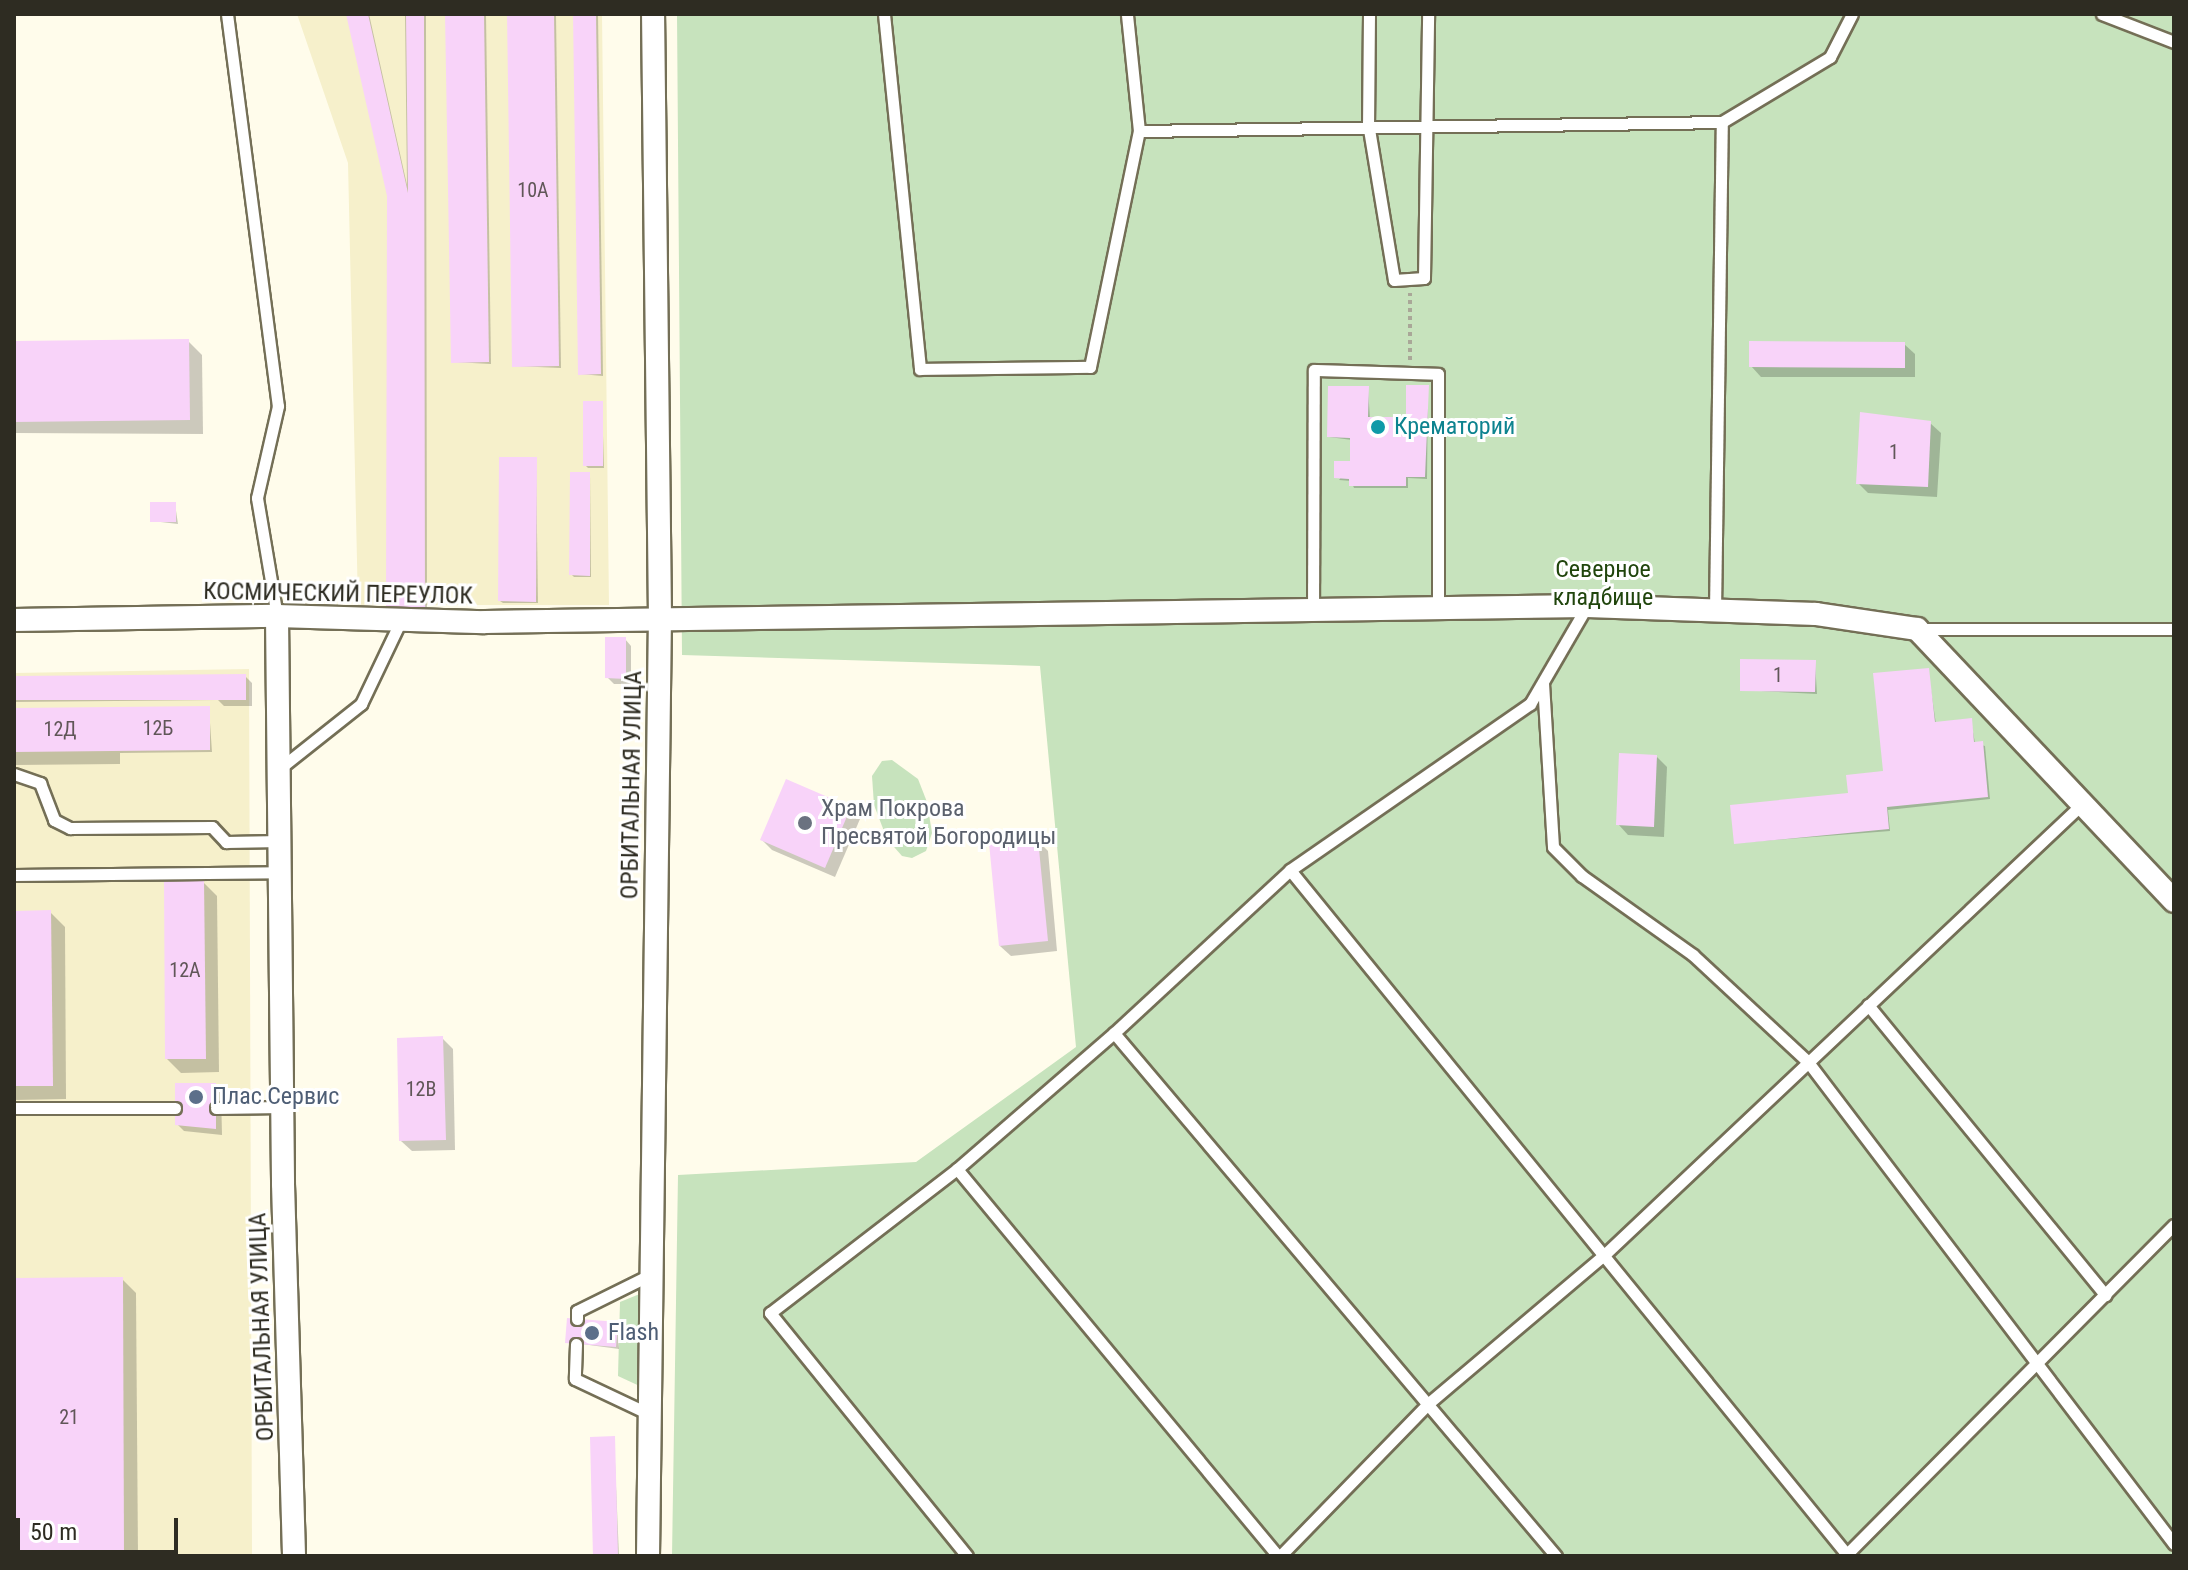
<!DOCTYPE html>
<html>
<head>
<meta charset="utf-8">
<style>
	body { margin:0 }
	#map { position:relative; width:2188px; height:1570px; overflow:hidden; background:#fffceb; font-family:"Roboto Condensed",sans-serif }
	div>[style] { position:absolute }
	.built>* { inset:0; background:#f6f0cb }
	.green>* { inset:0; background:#c7e3bd }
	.shadow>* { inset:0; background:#0003 }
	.building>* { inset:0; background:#f8d3f9 }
	.path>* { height:4px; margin-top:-2px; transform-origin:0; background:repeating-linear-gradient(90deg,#a9a798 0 4px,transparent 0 8px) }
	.roads { filter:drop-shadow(2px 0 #746f56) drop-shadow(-2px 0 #746f56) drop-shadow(0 2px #746f56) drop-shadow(0 -2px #746f56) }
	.service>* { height:11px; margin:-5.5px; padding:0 5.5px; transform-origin:5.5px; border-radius:5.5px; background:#fff }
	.minor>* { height:22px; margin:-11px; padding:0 11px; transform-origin:11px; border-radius:11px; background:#fff }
	.dots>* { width:22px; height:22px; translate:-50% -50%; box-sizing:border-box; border:4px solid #fff; border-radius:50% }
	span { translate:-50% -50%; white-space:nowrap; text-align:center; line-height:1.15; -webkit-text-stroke:6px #fff; paint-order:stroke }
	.number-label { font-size:20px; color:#605658 }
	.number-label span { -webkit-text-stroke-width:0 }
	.culture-label { font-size:24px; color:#0d838f }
	.left { translate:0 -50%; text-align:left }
	.park-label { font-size:24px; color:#20450c }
	.street-label { font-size:24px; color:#2e2c22 }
	.worship-label { font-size:24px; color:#5b616d }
	.service-label { font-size:24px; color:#4e5e75 }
	.frame { position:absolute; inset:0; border:16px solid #2e2c22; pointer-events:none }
	.scale { position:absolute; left:16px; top:1518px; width:162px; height:36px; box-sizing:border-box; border:4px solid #2e2c22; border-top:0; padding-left:10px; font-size:24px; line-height:28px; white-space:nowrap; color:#2e2c22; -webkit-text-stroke:6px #fff; paint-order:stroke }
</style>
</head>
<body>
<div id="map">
	<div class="built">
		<i style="clip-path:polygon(297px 14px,602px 14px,609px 605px,358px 605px,348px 163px)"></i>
		<i style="clip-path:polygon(249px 669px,252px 1556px,14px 1556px,14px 673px)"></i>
	</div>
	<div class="green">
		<i style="clip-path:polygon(677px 14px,2174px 14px,2174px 1556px,672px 1556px,678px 1175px,916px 1162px,1076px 1047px,1040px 666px,682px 655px)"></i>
		<i style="clip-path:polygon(892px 760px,918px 779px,927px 802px,932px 833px,926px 851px,912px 858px,902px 856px,887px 839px,874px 805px,872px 776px,882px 761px)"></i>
		<i style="clip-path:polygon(647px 1291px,646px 1389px,618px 1376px,620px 1302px)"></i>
	</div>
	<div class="shadow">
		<i style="clip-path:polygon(348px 14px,369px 14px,407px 185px,405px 14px,426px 14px,427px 609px,388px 607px,389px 195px)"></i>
		<i style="clip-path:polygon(447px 14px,486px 14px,491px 364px,453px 362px)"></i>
		<i style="clip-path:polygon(509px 14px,556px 14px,561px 368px,514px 366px)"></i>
		<i style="clip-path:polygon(575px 14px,598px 14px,603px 376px,580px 374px)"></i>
		<i style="clip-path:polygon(188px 341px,202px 355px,203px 434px,14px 433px,14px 343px)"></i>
		<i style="clip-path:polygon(1904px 344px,1915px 354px,1915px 377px,1761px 377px,1751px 366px)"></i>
		<i style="clip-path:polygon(1428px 387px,1427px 479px,1408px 478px,1408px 488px,1354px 488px,1351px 481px,1339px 480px,1352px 463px,1352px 440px,1329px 437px,1368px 388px,1370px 419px,1408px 419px)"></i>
		<i style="clip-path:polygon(602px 403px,604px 468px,588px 468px,585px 465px)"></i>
		<i style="clip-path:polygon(1930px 423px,1941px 433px,1937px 497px,1868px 493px,1858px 483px)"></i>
		<i style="clip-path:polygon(536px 459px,538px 603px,503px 603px,500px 601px)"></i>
		<i style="clip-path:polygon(590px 474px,591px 577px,574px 577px,571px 574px)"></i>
		<i style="clip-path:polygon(175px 504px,178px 524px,152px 521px)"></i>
		<i style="clip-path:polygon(625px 639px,631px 646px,631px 684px,614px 684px,607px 677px)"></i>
		<i style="clip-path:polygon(1815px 662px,1817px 694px,1742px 690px)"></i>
		<i style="clip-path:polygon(1928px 670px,1936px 724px,1971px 721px,1975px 743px,1985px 746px,1990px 799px,1888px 810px,1890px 831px,1736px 843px,1850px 795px,1885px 773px)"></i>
		<i style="clip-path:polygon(245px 676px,252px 683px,252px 706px,224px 706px,218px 700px,14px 702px,14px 678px)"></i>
		<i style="clip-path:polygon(209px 708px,212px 752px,120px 753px,120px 764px,14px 765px,14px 710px)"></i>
		<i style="clip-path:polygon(1657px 757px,1667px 767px,1664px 837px,1628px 835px,1618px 824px)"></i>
		<i style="clip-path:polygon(850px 808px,860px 819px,835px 877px,772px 850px,762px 840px)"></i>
		<i style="clip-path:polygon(1038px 841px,1048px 851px,1057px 951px,1011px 956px,1000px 946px)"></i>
		<i style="clip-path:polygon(203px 882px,217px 896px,219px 1072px,181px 1073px,167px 1059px)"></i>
		<i style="clip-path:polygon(50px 912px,65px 927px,66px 1099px,14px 1100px,14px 913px)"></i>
		<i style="clip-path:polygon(442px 1038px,453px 1049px,455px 1150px,412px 1151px,401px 1141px)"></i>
		<i style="clip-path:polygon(215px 1085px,221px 1092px,222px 1135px,184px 1131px,177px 1124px)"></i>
		<i style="clip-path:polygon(122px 1279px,136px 1293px,138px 1556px,14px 1556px,14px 1280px)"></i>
		<i style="clip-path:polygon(617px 1324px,619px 1349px,567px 1342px)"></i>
		<i style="clip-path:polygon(614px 1438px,619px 1556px,595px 1556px)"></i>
	</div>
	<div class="building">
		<i style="clip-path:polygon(346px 14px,368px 14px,408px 193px,406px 14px,424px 14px,425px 607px,386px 607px,387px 196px)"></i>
		<i style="clip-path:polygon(445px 14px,484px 14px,489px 362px,451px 363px)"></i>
		<i style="clip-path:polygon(507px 14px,554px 14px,559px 366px,512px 367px)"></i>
		<i style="clip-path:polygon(573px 14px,596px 14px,601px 374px,578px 375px)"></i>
		<i style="clip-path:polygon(189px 339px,190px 420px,14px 422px,14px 341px)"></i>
		<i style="clip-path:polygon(1749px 341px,1905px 342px,1905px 368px,1749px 367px)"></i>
		<i style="clip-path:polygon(1406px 385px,1429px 385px,1425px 477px,1406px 477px,1406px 486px,1349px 486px,1349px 479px,1334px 478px,1334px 461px,1350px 461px,1350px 438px,1327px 437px,1328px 386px,1369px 386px,1368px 417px,1406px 417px)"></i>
		<i style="clip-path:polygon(583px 401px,603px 401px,603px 466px,583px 466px)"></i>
		<i style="clip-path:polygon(1860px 412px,1931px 421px,1928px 487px,1856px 484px)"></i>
		<i style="clip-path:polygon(499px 457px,537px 457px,536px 602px,498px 601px)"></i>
		<i style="clip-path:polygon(570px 472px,590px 472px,590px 576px,569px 575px)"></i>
		<i style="clip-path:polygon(150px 502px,176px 502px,176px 522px,150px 522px)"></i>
		<i style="clip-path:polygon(605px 637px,626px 637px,626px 679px,605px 678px)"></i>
		<i style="clip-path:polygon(1740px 659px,1816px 660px,1815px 692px,1740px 691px)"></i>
		<i style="clip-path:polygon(1929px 668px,1935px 722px,1972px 718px,1974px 742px,1983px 741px,1988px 797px,1887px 807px,1889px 829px,1734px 844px,1730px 805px,1848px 793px,1846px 775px,1883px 771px,1873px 673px)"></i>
		<i style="clip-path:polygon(246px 674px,246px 700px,14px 700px,14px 676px)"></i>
		<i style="clip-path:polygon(210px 706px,210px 750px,14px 752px,14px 708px)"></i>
		<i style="clip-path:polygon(1619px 753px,1657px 755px,1654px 827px,1616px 825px)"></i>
		<i style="clip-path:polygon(786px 779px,851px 807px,825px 868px,760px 840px)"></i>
		<i style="clip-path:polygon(1038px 839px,1048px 941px,999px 946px,989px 843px)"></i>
		<i style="clip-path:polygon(164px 880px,204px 880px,206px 1059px,165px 1059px)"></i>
		<i style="clip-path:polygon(51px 910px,53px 1086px,14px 1086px,14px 911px)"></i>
		<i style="clip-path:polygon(443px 1036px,446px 1140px,399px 1141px,397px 1038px)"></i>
		<i style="clip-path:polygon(175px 1083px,216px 1083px,216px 1129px,175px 1125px)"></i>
		<i style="clip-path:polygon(123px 1277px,124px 1556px,14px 1556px,14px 1278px)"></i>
		<i style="clip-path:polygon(567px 1318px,618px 1322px,616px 1347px,565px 1343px)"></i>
		<i style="clip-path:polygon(615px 1436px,618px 1556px,593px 1556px,590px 1437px)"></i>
	</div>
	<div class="path">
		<i style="left:1410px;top:360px;width:67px;rotate:-90deg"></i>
	</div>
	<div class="roads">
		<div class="service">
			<i style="left:227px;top:14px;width:395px;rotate:82.6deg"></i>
			<i style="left:278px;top:406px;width:94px;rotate:102.9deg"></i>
			<i style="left:257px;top:498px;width:120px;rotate:80.4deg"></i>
			<i style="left:884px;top:14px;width:357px;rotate:84.2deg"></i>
			<i style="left:920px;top:369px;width:170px;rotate:-0.7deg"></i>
			<i style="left:1090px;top:367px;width:241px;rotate:-78.3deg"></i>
			<i style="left:1139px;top:131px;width:118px;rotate:-95.9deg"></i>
			<i style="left:1369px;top:14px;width:109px;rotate:90.5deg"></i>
			<i style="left:1368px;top:123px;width:159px;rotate:80.6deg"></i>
			<i style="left:1394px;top:280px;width:30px;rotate:-4deg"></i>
			<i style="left:1424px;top:278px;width:264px;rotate:-89.1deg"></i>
			<i style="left:2102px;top:14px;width:77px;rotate:21.3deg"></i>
			<i style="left:1139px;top:131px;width:583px;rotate:-0.88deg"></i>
			<i style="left:1313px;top:610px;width:240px;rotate:-89.8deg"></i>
			<i style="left:1314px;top:370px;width:124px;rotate:1.8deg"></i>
			<i style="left:1438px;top:374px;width:234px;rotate:90deg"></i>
			<i style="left:1715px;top:611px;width:489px;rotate:-89.2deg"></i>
			<i style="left:1722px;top:122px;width:126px;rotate:-31deg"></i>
			<i style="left:1830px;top:57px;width:48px;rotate:-62.9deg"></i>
			<i style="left:1917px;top:629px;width:257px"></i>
			<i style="left:1543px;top:683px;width:164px;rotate:86.5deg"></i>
			<i style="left:1553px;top:847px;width:41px;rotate:45deg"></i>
			<i style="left:1582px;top:876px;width:136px;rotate:35.4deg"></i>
			<i style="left:1693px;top:955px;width:157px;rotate:42.9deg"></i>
			<i style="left:1808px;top:1062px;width:605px;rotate:52.79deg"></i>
			<i style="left:279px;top:769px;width:105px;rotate:-38.4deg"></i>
			<i style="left:361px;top:704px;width:93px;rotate:-64.5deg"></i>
			<i style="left:14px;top:774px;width:28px;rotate:19deg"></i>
			<i style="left:40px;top:783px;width:40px;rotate:69deg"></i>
			<i style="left:54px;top:820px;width:18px;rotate:27deg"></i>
			<i style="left:70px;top:828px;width:142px;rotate:-0.4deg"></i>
			<i style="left:212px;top:827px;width:21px;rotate:47deg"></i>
			<i style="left:226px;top:842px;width:54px;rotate:-1.1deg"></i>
			<i style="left:1290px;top:870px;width:884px;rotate:50.87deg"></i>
			<i style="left:14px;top:875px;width:266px;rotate:-0.6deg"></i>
			<i style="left:1868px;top:1005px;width:375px;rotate:50.7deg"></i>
			<i style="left:1114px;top:1033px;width:685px;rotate:49.8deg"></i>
			<i style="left:14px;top:1108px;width:161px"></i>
			<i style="left:216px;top:1108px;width:66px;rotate:-0.9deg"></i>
			<i style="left:957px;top:1169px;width:503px;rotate:50.33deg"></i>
			<i style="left:577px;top:1319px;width:8px;rotate:-90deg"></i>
			<i style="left:577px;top:1311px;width:84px;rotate:-26.3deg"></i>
			<i style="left:576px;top:1344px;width:35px;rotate:92deg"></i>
			<i style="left:575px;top:1379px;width:82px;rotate:25.3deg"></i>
			<i style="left:967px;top:1556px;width:313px;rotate:-129deg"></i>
			<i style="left:770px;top:1313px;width:236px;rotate:-37.6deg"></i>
			<i style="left:957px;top:1169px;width:208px;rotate:-40.9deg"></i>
			<i style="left:1114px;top:1033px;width:240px;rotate:-42.8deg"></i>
			<i style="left:1290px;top:870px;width:292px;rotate:-34.7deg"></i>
			<i style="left:1530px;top:704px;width:113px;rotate:-59.8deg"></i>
			<i style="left:1280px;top:1556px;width:215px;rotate:-45.8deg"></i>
			<i style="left:1430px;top:1402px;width:226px;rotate:-40.2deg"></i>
			<i style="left:1603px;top:1256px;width:659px;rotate:-43.34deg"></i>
			<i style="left:1845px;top:1556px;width:467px;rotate:-45.2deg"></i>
		</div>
		<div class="minor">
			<i style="left:277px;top:616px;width:568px;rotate:89.39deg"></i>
			<i style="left:283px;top:1184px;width:372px;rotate:88.3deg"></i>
			<i style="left:14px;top:620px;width:263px;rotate:-0.9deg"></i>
			<i style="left:277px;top:616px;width:208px;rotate:1.7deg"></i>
			<i style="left:485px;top:622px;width:1102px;rotate:-0.83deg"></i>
			<i style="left:1587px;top:606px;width:229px;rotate:2deg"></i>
			<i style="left:1816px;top:614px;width:102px;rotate:8.4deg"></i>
			<i style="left:1917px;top:629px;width:374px;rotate:46.6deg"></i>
			<i style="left:648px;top:1556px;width:938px;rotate:-89.27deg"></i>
			<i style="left:660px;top:618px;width:604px;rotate:-90.66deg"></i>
		</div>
	</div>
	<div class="dots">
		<i style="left:1378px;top:427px;background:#0f9aa8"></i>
		<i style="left:805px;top:823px;background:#6b7280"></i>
		<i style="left:196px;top:1097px;background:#5c6f8a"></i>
		<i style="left:592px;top:1333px;background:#5c6f8a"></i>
	</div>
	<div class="number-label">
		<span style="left:533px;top:190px">10А</span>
		<span style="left:1894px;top:452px">1</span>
		<span style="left:1778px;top:675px">1</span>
		<span style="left:158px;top:728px">12Б</span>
		<span style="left:60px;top:729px">12Д</span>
		<span style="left:185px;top:970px">12А</span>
		<span style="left:421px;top:1089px">12В</span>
		<span style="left:69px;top:1417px">21</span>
	</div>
	<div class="culture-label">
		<span class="left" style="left:1394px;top:427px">Крематорий</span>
	</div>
	<div class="park-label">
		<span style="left:1603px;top:584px">Северное<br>кладбище</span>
	</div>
	<div class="street-label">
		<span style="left:338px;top:594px;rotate:1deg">КОСМИЧЕСКИЙ ПЕРЕУЛОК</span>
		<span style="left:632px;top:785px;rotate:-89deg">ОРБИТАЛЬНАЯ УЛИЦА</span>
		<span style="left:262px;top:1327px;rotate:-92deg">ОРБИТАЛЬНАЯ УЛИЦА</span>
	</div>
	<div class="worship-label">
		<span class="left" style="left:821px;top:823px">Храм Покрова<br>Пресвятой Богородицы</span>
	</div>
	<div class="service-label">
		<span class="left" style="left:212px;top:1097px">Плас Сервис</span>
		<span class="left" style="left:608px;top:1333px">Flash</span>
	</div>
	<div class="frame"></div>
	<div class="scale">50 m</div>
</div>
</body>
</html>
